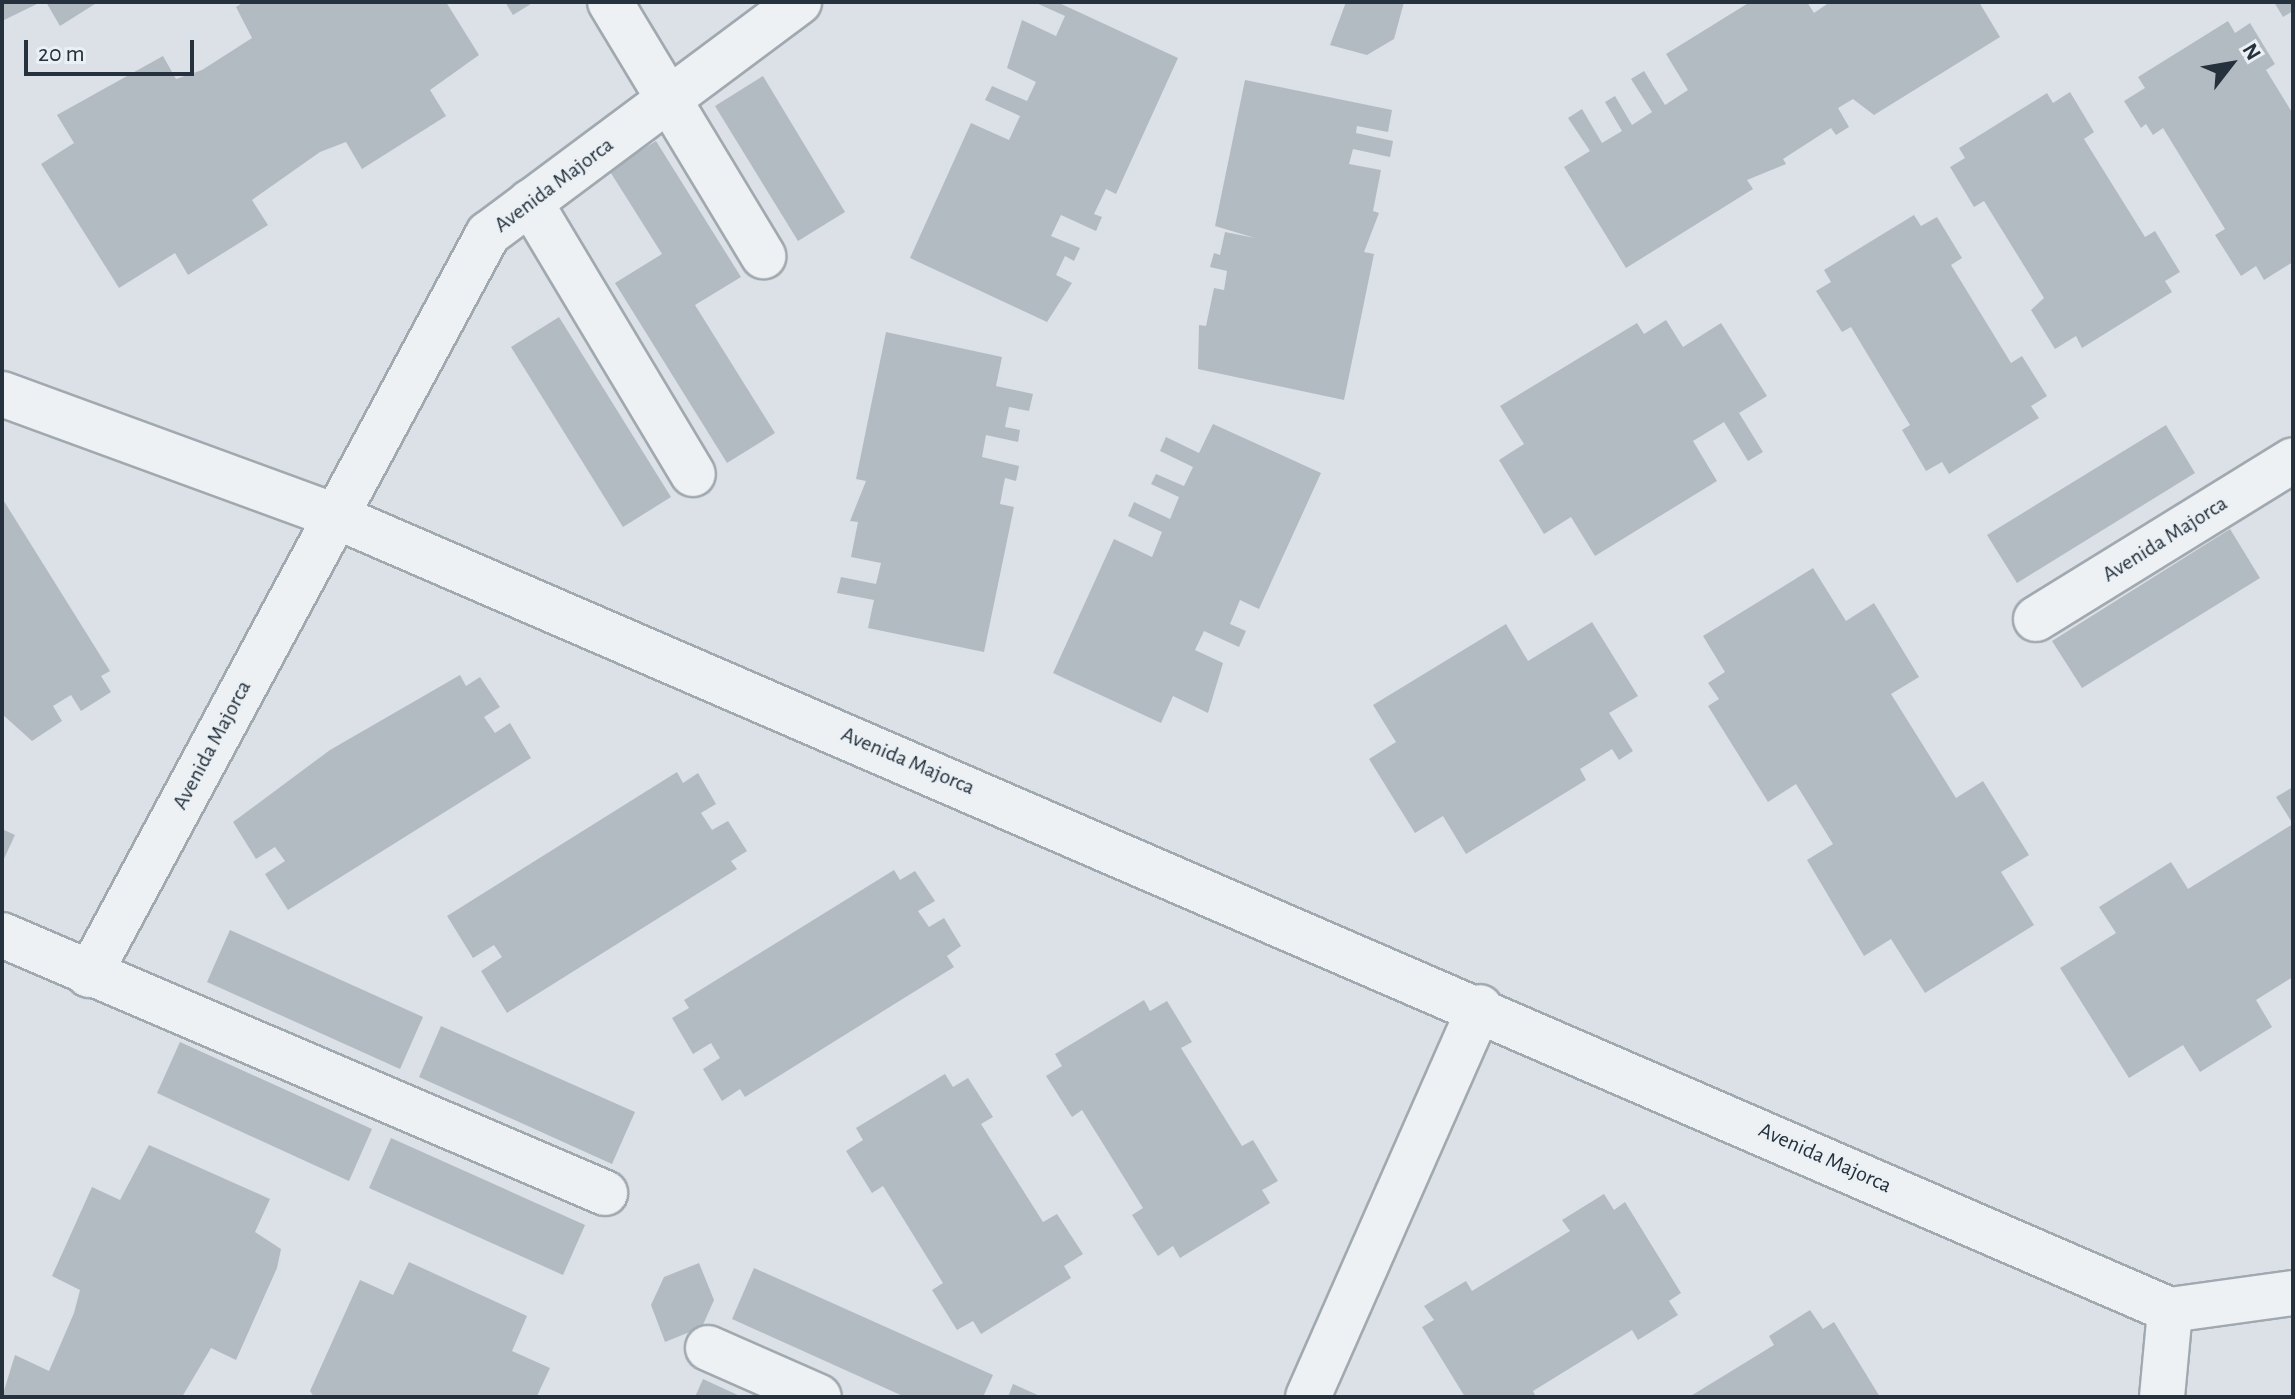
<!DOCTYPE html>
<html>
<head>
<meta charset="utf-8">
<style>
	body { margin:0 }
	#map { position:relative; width:2295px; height:1399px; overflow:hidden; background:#dbe1e6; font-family:"Alegreya Sans",sans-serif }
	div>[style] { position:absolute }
	.building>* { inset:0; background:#b3bbc2 }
	.roads { filter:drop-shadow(2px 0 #a1a9b0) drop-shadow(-2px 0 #a1a9b0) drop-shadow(0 2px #a1a9b0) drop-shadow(0 -2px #a1a9b0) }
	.minor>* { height:44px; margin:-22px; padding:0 22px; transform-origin:22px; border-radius:22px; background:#eef1f4 }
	span { translate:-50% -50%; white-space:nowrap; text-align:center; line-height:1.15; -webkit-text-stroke:6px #eaf0f4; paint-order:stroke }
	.street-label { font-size:22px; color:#25313c }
	.frame { position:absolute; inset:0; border:4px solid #25313c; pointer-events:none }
	.north { position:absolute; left:2191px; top:24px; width:80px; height:80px; -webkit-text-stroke:6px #eaf0f4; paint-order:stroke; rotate:59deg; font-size:22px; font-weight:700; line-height:32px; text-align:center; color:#25313c }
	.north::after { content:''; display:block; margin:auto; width:28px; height:36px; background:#25313c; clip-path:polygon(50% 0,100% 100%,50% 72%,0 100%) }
	.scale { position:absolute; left:24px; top:40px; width:170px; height:36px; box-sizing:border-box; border:4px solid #25313c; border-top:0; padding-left:10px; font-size:24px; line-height:28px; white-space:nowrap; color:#25313c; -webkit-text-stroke:6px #eaf0f4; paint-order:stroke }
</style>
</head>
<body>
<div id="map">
	<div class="building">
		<i style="clip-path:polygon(2px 2px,41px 2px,2px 21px)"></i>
		<i style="clip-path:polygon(46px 2px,98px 2px,60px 26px)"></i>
		<i style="clip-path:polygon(244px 2px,446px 2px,479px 55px,430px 90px,446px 116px,362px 169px,346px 142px,320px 152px,252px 200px,268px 225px,188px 275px,175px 253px,119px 288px,41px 164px,74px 143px,57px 115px,163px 56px,176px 79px,202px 70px,252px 38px,236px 7px)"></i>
		<i style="clip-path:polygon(505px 2px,534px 2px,513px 15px)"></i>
		<i style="clip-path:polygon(1034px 2px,1057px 2px,1178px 58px,1116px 194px,1106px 189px,1094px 214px,1102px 217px,1096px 231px,1061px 215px,1051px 236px,1080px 248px,1074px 261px,1065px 256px,1056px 275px,1072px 283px,1047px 322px,910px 258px,971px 123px,1009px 140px,1020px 116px,985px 100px,992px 86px,1027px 101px,1036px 82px,1007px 68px,1022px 20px,1056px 36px,1065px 16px)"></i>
		<i style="clip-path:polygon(1346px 2px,1404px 2px,1394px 39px,1367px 55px,1330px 45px)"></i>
		<i style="clip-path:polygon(1750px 2px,1807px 2px,1814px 13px,1830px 2px,1979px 2px,2000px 37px,1874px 115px,1853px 99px,1838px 108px,1849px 127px,1836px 135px,1831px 128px,1783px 159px,1786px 164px,1747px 180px,1753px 189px,1626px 268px,1564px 167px,1590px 151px,1568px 118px,1582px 109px,1602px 143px,1622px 131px,1605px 102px,1615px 96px,1632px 125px,1652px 112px,1631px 79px,1644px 71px,1665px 105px,1688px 90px,1666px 54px)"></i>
		<i style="clip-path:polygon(2274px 2px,2293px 2px,2293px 11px,2283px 17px)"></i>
		<i style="clip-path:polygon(2228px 21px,2235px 33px,2250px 23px,2275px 64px,2266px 70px,2293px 114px,2293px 262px,2264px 280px,2256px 266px,2241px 276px,2215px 235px,2225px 229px,2163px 128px,2153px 135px,2146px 124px,2141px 128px,2124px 101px,2145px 88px,2138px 77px)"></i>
		<i style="clip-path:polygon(763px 76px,845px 212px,798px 241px,715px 106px)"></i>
		<i style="clip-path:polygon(1245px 80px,1392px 110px,1388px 132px,1357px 126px,1356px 133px,1393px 141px,1390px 157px,1353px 149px,1349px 164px,1381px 170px,1373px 211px,1379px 213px,1364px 252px,1374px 254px,1344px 400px,1198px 369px,1199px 325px,1206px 326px,1214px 288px,1224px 290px,1227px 271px,1210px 267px,1214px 253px,1220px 255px,1225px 232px,1255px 238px,1215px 226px)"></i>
		<i style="clip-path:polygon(2070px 92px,2094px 132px,2084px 139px,2145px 237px,2155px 231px,2180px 272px,2165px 281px,2172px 292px,2082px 348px,2076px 336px,2055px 349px,2031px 310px,2044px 298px,1984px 201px,1974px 207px,1950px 167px,1965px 158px,1959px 148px,2047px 93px,2053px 103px)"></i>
		<i style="clip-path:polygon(656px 141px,741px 277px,695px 305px,775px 433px,727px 463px,615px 283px,662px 254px,609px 170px)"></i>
		<i style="clip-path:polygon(1914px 215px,1921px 226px,1937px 217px,1962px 258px,1951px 265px,2011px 363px,2022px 356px,2047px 396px,2031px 406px,2039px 418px,1949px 474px,1942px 462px,1926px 471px,1902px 430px,1910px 425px,1851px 327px,1842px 332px,1816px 291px,1831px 282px,1824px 270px)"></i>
		<i style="clip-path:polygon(559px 317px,671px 497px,623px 527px,511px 347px)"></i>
		<i style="clip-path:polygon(1666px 320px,1683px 347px,1721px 323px,1767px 396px,1739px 413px,1763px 452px,1748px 461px,1724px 422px,1693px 441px,1717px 481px,1595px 556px,1571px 517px,1544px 534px,1499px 460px,1524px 444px,1500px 406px,1637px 323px,1644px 334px)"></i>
		<i style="clip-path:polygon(886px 332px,1002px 357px,996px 386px,1033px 394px,1029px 411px,1009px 407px,1005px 427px,1020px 430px,1018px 442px,986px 435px,982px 457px,1019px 466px,1016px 481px,1005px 478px,1000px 504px,1014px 507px,984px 652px,868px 628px,874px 600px,837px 593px,841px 577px,876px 584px,881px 563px,851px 557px,858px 522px,850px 521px,866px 481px,856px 479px)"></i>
		<i style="clip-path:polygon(1213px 424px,1321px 473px,1259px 609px,1240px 600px,1230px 624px,1246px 631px,1239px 647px,1204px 631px,1195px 650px,1223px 663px,1208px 713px,1173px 696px,1161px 723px,1053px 673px,1114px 539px,1152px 557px,1162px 532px,1128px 516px,1134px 502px,1170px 519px,1179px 497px,1151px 484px,1156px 474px,1184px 486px,1193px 467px,1160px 451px,1166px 437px,1199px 453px)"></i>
		<i style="clip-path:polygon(2166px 425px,2195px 473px,2017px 583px,1987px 535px)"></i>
		<i style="clip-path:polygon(2px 498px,110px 671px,101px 676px,111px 692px,81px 711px,71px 695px,53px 706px,62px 721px,32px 741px,2px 714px)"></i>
		<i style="clip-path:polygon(2230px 529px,2260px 578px,2082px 688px,2052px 641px)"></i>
		<i style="clip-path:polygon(1813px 568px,1846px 621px,1874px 603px,1919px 677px,1891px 694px,1956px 798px,1983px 781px,2029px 855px,2001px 872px,2034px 925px,1925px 993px,1891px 939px,1864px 956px,1807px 860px,1833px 844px,1796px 784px,1768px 802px,1708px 706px,1719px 699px,1708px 683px,1725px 672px,1703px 636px)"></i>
		<i style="clip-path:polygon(1592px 622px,1638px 696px,1609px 713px,1633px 751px,1619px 760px,1612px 749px,1580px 769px,1586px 780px,1466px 854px,1443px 816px,1415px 833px,1369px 759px,1396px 742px,1373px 705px,1506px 624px,1528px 661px)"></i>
		<i style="clip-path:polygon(460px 675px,466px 686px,480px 677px,500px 707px,484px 717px,495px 733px,510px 723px,531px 758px,288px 910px,265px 874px,285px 861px,275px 847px,256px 859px,233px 822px,330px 750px)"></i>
		<i style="clip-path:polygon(677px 772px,683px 783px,698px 773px,716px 804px,701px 813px,712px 830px,728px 821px,747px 851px,731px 861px,737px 869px,507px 1013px,481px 971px,502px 957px,494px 945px,473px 958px,447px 916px)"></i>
		<i style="clip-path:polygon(2293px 787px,2293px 977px,2256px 1000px,2272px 1027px,2200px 1072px,2183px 1045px,2129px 1078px,2060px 968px,2116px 933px,2099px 907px,2171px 862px,2188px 889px,2293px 824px,2276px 797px)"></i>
		<i style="clip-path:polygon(2px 829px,15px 835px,2px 863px)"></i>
		<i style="clip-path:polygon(894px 870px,900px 880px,915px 871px,935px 901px,918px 911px,929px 927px,944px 918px,961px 946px,947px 956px,954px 967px,745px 1097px,740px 1089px,722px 1101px,703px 1069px,720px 1058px,711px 1043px,693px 1054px,672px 1018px,689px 1008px,684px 1000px)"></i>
		<i style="clip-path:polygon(230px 930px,423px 1017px,400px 1069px,207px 982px)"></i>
		<i style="clip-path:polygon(1144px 1000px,1150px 1011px,1167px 1001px,1192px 1042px,1181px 1048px,1242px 1146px,1253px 1140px,1278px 1181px,1262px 1190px,1270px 1203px,1180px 1258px,1173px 1246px,1158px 1256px,1132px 1215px,1143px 1208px,1082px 1110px,1072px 1117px,1046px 1076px,1062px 1066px,1055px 1054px)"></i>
		<i style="clip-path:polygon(441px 1026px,635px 1112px,612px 1164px,419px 1077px)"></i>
		<i style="clip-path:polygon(180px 1042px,372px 1129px,349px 1181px,157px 1093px)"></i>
		<i style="clip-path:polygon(945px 1074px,953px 1087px,968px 1078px,993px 1117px,981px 1124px,1043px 1222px,1057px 1214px,1083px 1254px,1064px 1266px,1071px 1278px,981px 1334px,973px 1321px,957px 1330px,932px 1290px,943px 1283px,883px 1186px,872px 1193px,846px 1151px,863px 1140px,856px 1128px)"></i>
		<i style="clip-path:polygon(391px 1138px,585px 1225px,563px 1275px,369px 1188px)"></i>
		<i style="clip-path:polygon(149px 1145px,270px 1199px,255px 1232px,281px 1249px,277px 1268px,236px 1360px,211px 1348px,182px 1397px,2px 1397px,15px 1355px,49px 1371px,74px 1313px,80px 1290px,52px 1276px,92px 1187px,120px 1200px)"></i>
		<i style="clip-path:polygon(1604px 1194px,1614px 1210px,1625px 1202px,1681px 1293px,1669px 1301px,1678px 1315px,1638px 1340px,1632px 1330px,1533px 1391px,1536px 1397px,1465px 1397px,1422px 1327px,1434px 1320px,1424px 1306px,1466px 1281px,1472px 1291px,1570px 1231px,1562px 1220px)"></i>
		<i style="clip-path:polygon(409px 1262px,527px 1316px,512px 1351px,550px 1368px,537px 1396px,314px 1397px,310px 1391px,360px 1280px,393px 1295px)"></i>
		<i style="clip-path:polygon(699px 1263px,714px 1300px,702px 1327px,665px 1342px,651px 1305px,664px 1277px)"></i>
		<i style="clip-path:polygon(754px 1268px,993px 1375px,983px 1397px,905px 1397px,732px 1319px)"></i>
		<i style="clip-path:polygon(1810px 1310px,1823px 1329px,1834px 1322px,1880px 1397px,1689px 1397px,1774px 1345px,1769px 1336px)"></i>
		<i style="clip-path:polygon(703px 1379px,742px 1397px,695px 1397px)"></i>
		<i style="clip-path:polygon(1013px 1384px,1042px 1397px,1008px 1397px)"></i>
	</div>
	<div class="roads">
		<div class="minor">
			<i style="left:610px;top:2px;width:297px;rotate:58.9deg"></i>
			<i style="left:530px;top:202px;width:317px;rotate:59.1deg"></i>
			<i style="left:2px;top:394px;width:355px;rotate:20.1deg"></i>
			<i style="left:335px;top:516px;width:1999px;rotate:23.4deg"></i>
			<i style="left:2170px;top:1310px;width:124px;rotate:-7.9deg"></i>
			<i style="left:2036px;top:619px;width:302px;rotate:-31.7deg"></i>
			<i style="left:2px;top:935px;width:656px;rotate:23.16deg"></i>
			<i style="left:89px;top:975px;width:842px;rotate:-61.7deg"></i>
			<i style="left:488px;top:234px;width:388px;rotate:-36.7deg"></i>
			<i style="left:708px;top:1348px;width:121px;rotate:23.8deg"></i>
			<i style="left:1308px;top:1397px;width:426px;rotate:-66.2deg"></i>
			<i style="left:2162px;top:1397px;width:87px;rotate:-84.7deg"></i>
		</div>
	</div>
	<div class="street-label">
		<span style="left:554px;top:185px;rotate:-37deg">Avenida Majorca</span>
		<span style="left:2165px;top:539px;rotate:-32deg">Avenida Majorca</span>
		<span style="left:212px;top:745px;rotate:-62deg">Avenida Majorca</span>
		<span style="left:908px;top:761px;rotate:23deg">Avenida Majorca</span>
		<span style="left:1825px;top:1158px;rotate:24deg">Avenida Majorca</span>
	</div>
	<div class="frame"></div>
	<div class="north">N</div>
	<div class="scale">20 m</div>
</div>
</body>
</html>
